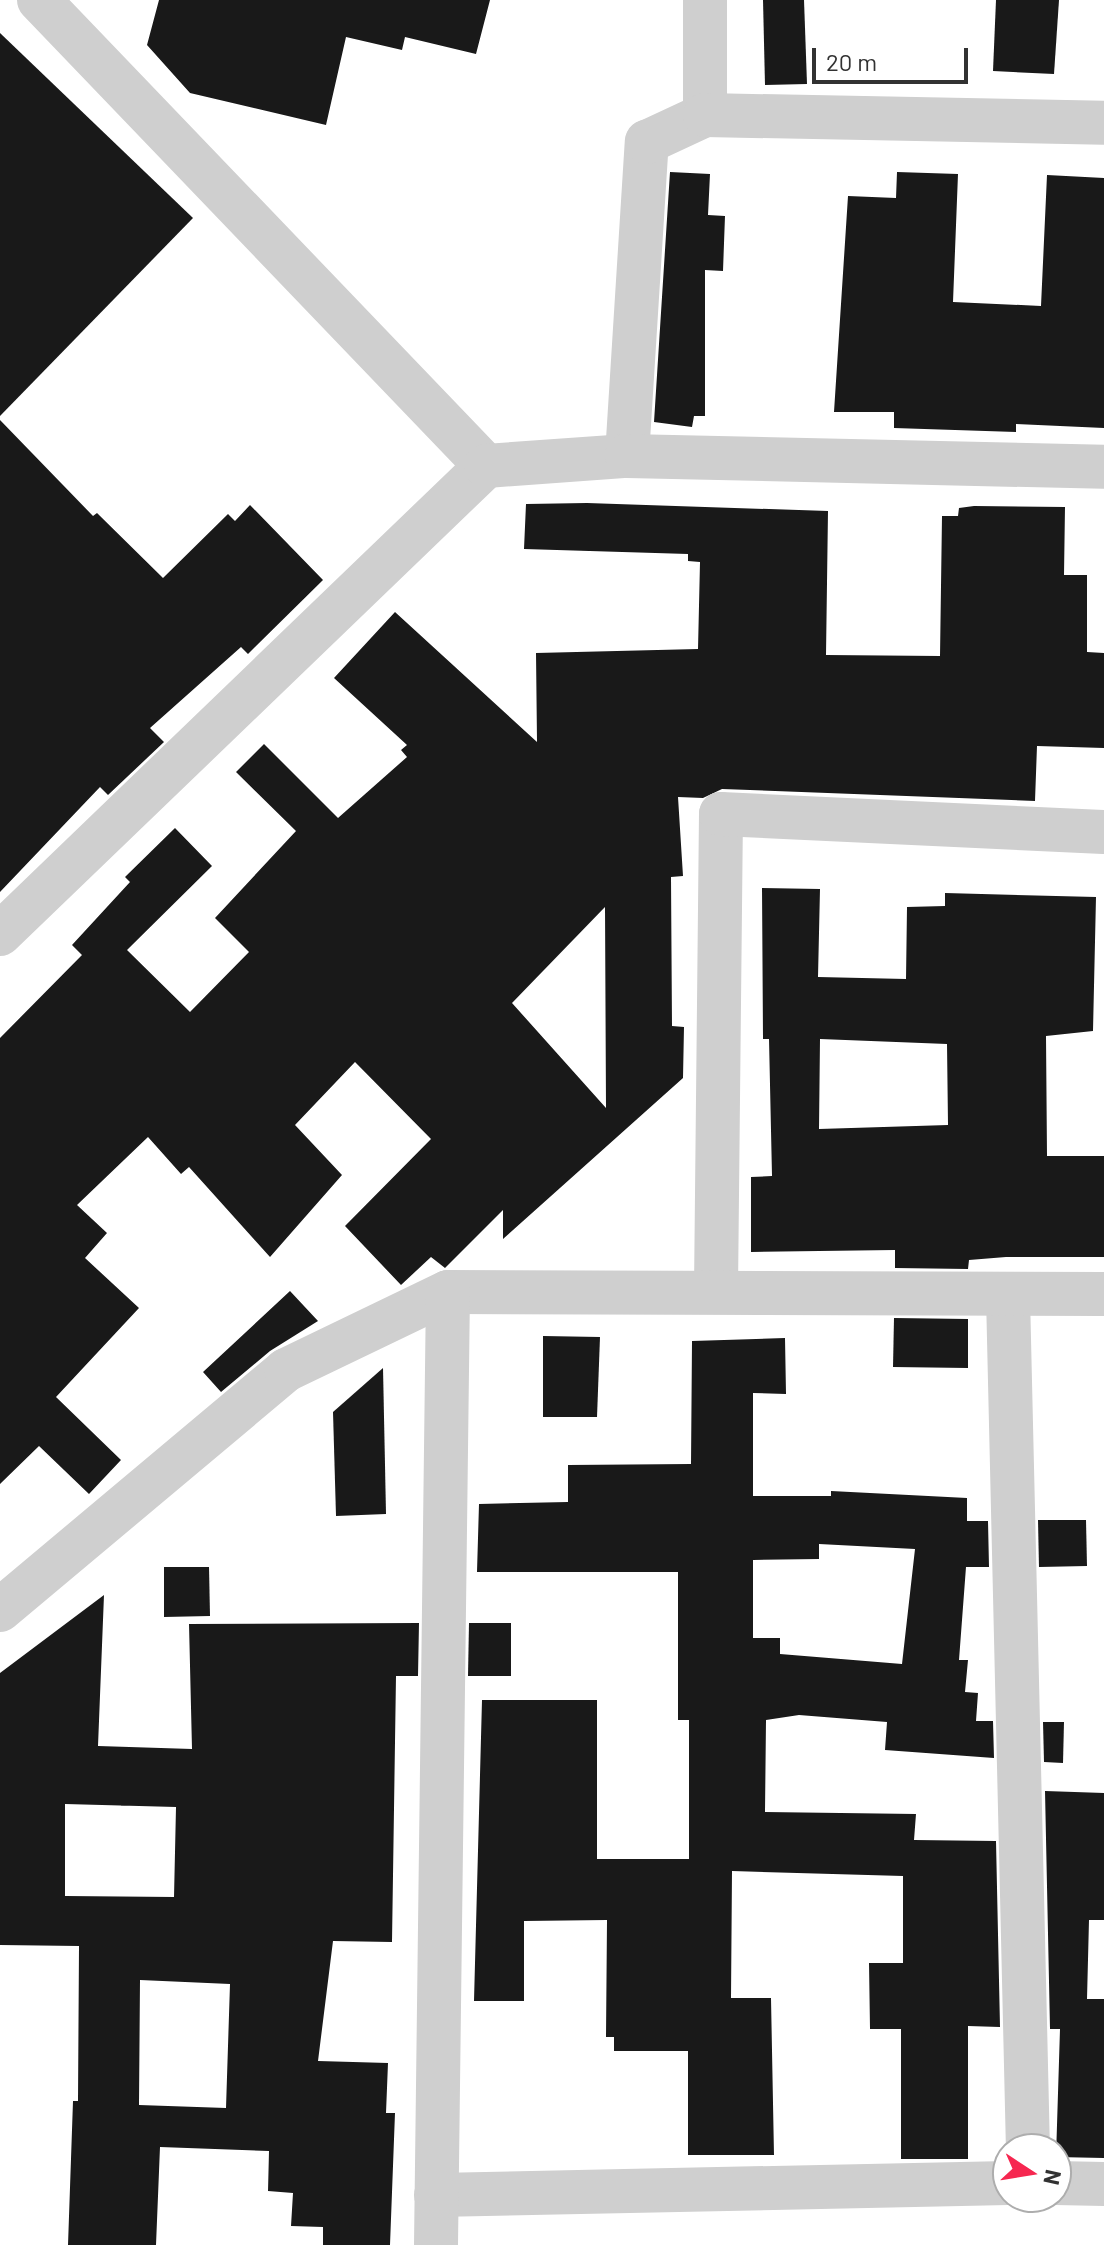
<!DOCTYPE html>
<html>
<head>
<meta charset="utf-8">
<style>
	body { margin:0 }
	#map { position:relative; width:1104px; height:2245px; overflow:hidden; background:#fff; font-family:Barlow,sans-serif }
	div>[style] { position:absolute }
	.building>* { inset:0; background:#191919 }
	.minor>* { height:44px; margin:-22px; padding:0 22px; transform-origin:22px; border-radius:22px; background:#cfcfcf }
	span { translate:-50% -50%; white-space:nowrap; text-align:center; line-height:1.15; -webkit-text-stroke:8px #fff; paint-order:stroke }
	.north { position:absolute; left:992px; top:2133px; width:80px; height:80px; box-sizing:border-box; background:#fff; border:2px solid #adadad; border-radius:50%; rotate:102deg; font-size:22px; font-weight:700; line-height:32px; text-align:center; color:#323232 }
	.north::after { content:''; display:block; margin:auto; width:28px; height:36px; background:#f62750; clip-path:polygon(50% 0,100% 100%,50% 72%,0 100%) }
	.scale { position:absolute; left:812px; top:48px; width:156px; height:36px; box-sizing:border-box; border:4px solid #323232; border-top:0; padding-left:10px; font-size:24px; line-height:28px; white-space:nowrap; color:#323232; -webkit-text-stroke:6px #fff; paint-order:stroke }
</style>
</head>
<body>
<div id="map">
	<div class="building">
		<i style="clip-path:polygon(159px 0,490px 0,476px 54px,405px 37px,402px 50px,346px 37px,326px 125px,190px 93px,147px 45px)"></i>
		<i style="clip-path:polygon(763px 0,804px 0,807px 84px,765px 85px)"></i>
		<i style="clip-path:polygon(996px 0,1059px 0,1054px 74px,993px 71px)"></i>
		<i style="clip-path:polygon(0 33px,193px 218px,0 416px)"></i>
		<i style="clip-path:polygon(670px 172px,710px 174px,708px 215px,725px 216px,723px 271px,705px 270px,705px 416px,694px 416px,692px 427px,654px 422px)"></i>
		<i style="clip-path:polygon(897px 172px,958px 174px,953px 302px,1041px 306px,1047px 175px,1104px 178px,1104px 428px,1016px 424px,1016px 432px,894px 428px,894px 412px,834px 412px,848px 196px,896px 198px)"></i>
		<i style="clip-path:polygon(0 420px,93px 516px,97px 513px,163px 578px,228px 514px,235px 521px,250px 505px,323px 580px,248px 654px,241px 647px,150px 728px,164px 742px,108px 795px,100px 787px,0 892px)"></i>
		<i style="clip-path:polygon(evenodd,587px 503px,828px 511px,826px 655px,940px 656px,942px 516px,958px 516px,959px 508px,974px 506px,1065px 507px,1064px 575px,1087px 575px,1087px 652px,1104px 653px,1104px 748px,1037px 746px,1035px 801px,722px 789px,703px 798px,678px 797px,683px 876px,671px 877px,672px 1026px,684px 1027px,683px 1078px,503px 1239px,503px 1210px,445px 1268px,431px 1257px,401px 1285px,345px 1226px,431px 1139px,355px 1062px,295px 1125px,342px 1175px,270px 1257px,189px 1167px,181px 1174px,148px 1137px,77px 1205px,107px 1233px,85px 1258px,139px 1308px,56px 1397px,121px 1460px,89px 1494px,39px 1446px,0 1484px,0 1038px,82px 955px,72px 945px,130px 882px,125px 877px,175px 828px,212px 866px,127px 950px,190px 1012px,249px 952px,215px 918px,296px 831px,236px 772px,264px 744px,338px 818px,407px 757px,401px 750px,407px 745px,334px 678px,395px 612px,537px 742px,536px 653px,698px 649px,700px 562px,688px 561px,688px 554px,524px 549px,526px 504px,587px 503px,605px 907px,606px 1108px,512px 1003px,605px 907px)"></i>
		<i style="clip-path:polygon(evenodd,762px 888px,820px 889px,818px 977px,906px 979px,907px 907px,945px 906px,945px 893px,1096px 897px,1093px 1031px,1046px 1036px,1047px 1156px,1104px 1156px,1104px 1257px,1006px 1257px,969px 1260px,968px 1269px,895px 1268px,895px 1250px,751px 1252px,751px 1177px,772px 1176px,769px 1039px,763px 1039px,762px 888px,820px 1039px,947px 1044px,948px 1125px,819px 1129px,820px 1039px)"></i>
		<i style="clip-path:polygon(290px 1291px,318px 1321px,270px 1351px,221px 1392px,203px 1372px)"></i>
		<i style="clip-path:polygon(894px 1318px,968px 1319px,968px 1368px,893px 1367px)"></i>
		<i style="clip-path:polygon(543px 1336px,600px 1337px,597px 1417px,543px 1417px)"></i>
		<i style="clip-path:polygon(evenodd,785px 1338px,786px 1394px,753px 1393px,753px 1496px,831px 1496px,831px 1491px,967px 1498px,967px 1521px,988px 1521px,989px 1567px,966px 1567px,959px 1660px,968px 1660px,965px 1692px,978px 1693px,976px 1721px,993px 1721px,994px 1758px,885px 1750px,887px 1722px,799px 1715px,766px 1720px,765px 1812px,916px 1814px,914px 1840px,996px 1841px,1000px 2027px,968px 2026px,968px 2159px,901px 2159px,901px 2029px,870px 2029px,869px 1963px,903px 1963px,903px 1876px,732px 1871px,731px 1998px,771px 1998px,774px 2155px,688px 2155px,688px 2051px,614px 2051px,614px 2037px,606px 2037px,607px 1920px,524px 1921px,524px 2001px,474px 2001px,482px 1700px,597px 1700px,597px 1859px,689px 1859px,689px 1720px,678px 1720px,678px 1572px,477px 1572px,479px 1504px,568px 1502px,568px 1465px,691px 1464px,692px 1341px,785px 1338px,819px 1544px,915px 1549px,902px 1664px,780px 1654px,780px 1638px,753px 1638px,753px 1560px,819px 1559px,819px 1544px)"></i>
		<i style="clip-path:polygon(383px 1368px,386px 1514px,336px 1516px,333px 1412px)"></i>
		<i style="clip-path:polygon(1038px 1520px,1086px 1520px,1087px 1566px,1039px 1567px)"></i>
		<i style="clip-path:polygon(164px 1567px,209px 1567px,210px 1616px,164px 1617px)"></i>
		<i style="clip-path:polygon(evenodd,104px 1595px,98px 1746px,192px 1749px,189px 1624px,419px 1623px,418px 1676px,396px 1676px,392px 1942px,333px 1941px,318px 2061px,388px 2063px,386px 2113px,395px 2113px,390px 2245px,323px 2245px,323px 2227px,291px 2226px,293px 2193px,268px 2191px,269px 2151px,160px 2147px,156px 2245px,68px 2245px,73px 2101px,78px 2101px,79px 1946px,0 1945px,0 1673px,104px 1595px,65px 1804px,176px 1807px,174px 1897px,65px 1896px,65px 1804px,104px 1595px,140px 1980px,230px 1984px,226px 2108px,139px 2105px,140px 1980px)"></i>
		<i style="clip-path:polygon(469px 1623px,511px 1623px,511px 1676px,468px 1676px)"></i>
		<i style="clip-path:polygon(1043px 1722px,1064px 1722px,1063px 1763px,1044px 1762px)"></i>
		<i style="clip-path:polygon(1045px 1791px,1104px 1793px,1104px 1920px,1089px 1920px,1087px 1999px,1104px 1999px,1104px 2158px,1056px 2157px,1060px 2029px,1050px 2029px)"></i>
	</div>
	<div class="minor">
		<i style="left:39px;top:0;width:646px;rotate:46.19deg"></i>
		<i style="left:705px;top:115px;width:115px;rotate:-90deg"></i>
		<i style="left:627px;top:456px;width:315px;rotate:-86.4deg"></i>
		<i style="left:647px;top:142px;width:64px;rotate:-25deg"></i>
		<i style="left:705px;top:115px;width:399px;rotate:1.1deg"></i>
		<i style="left:0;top:934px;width:675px;rotate:-43.92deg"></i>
		<i style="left:486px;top:466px;width:141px;rotate:-4.1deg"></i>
		<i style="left:627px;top:456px;width:477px;rotate:1.3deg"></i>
		<i style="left:716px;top:1290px;width:476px;rotate:-89.4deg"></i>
		<i style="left:721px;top:814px;width:383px;rotate:2.7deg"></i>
		<i style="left:1008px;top:1296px;width:853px;rotate:88.66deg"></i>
		<i style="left:0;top:1610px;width:373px;rotate:-40deg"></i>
		<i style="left:286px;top:1370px;width:180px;rotate:-25.7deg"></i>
		<i style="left:448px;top:1292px;width:656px;rotate:0.17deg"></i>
		<i style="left:1056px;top:2183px;width:48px;rotate:1.2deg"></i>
		<i style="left:436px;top:2195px;width:572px;rotate:-1.2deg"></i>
		<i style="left:436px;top:2245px;width:953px;rotate:-89.28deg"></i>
	</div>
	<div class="north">N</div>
	<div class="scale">20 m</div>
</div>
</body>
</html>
